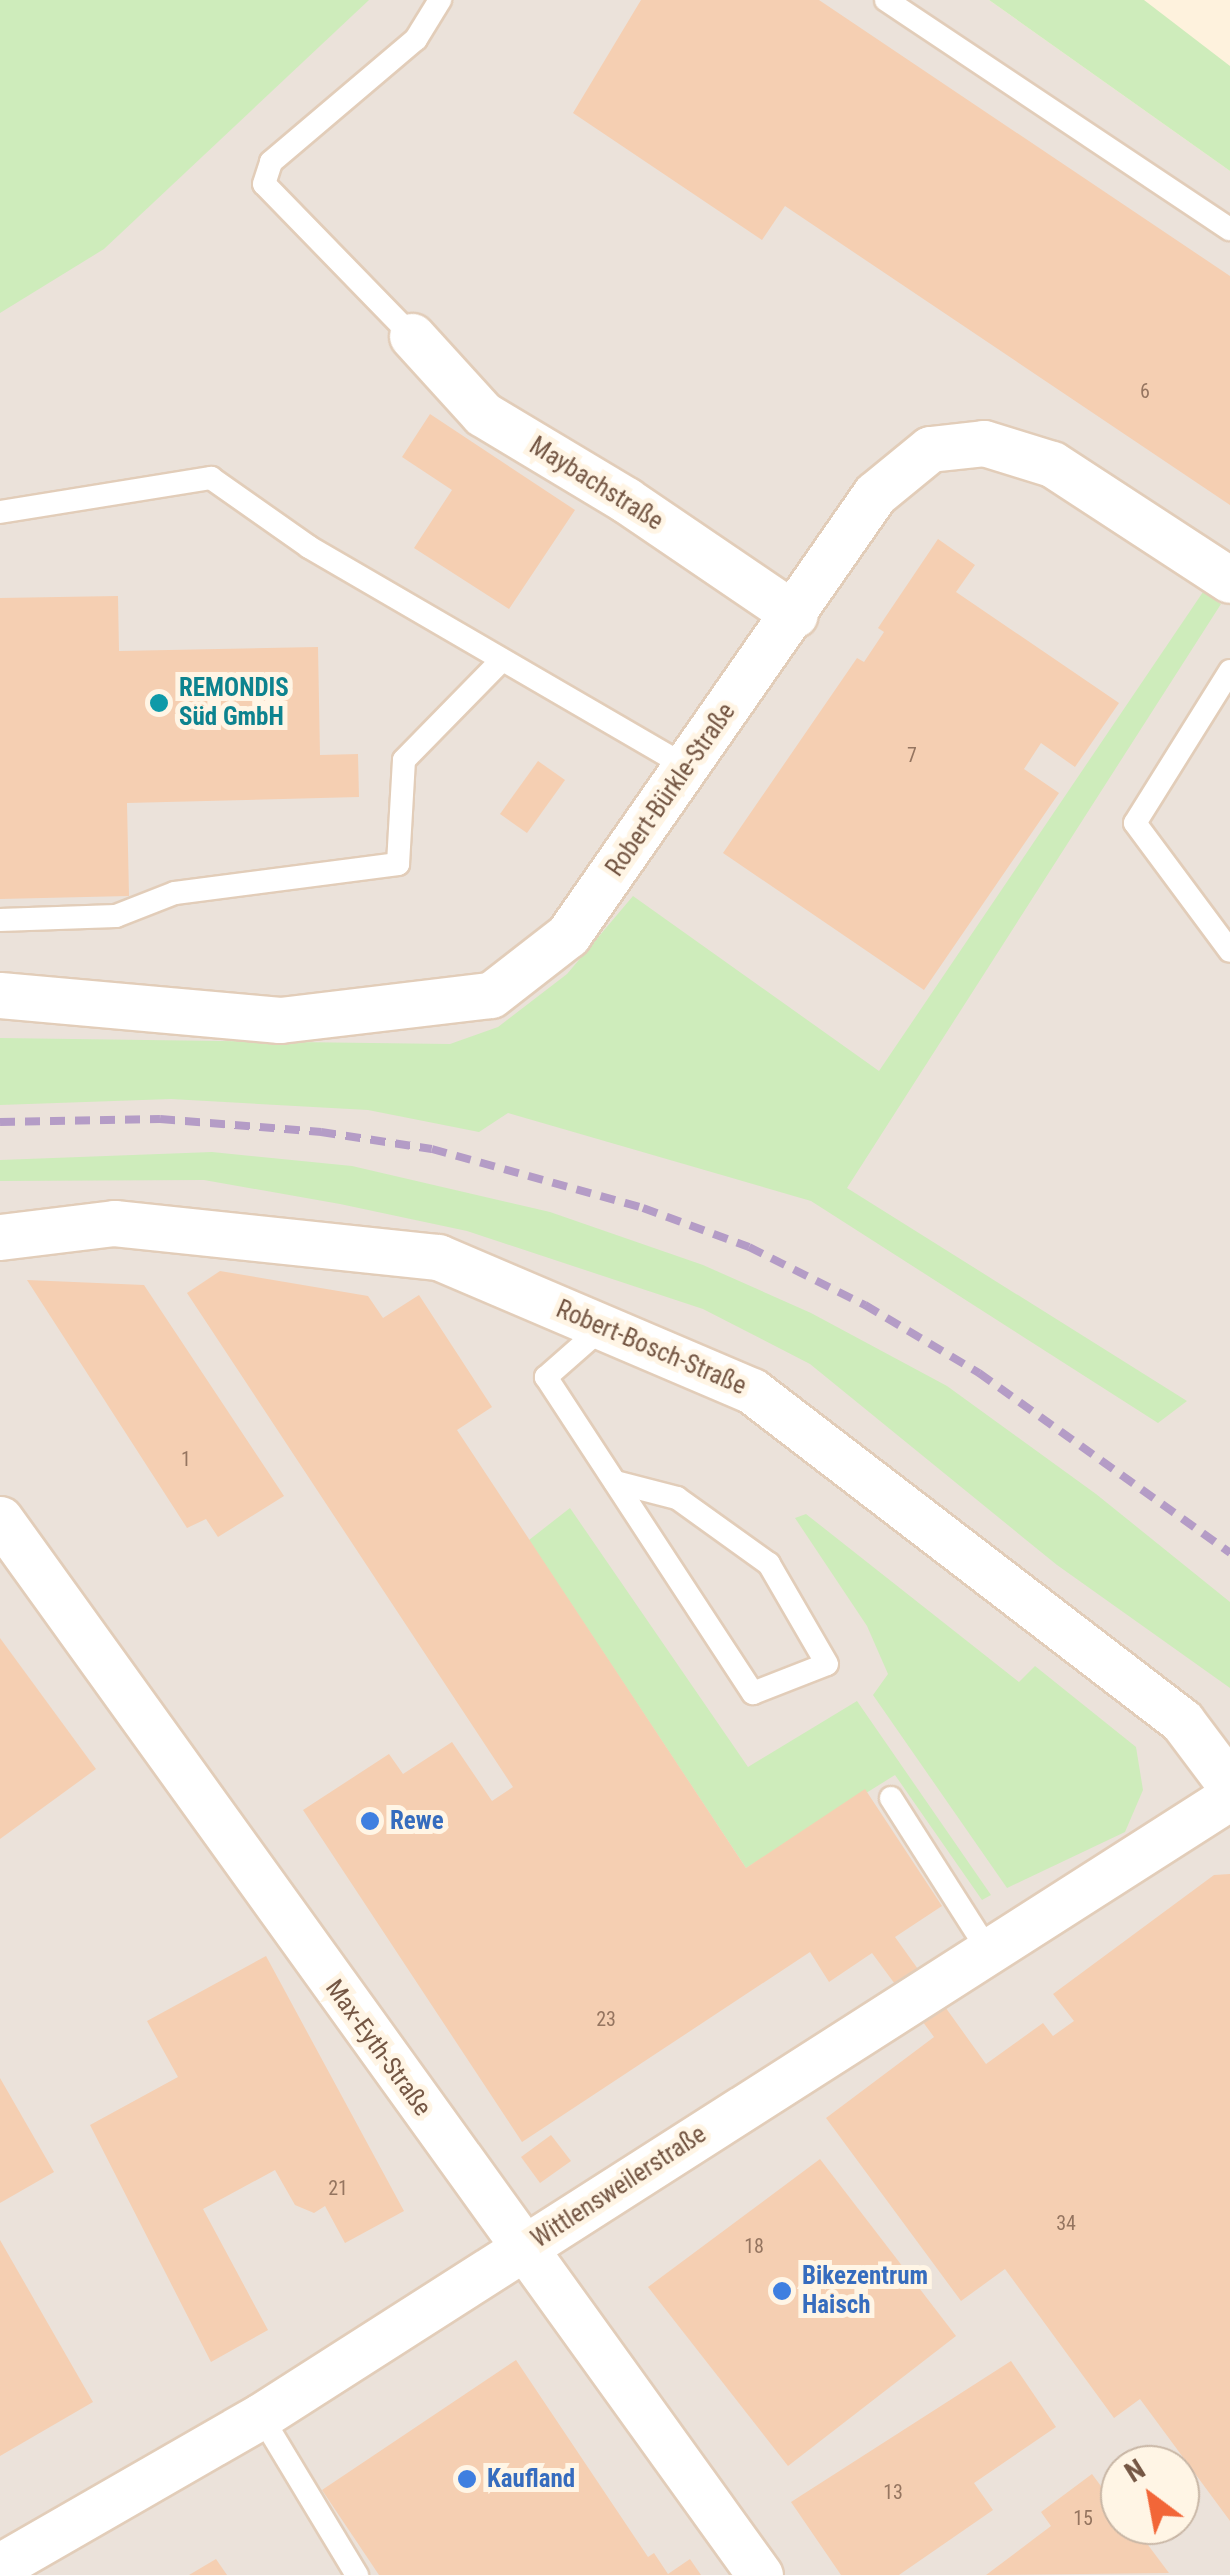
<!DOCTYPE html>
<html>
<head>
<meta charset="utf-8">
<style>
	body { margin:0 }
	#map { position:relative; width:1230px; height:2575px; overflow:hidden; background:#fef2dd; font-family:"Roboto Condensed",sans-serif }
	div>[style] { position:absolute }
	.industrial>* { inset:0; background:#ebe2da }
	.green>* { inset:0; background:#ceecbb }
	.building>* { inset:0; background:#f5cfb2 }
	.roads { filter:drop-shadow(2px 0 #e2cdb9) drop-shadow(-2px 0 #e2cdb9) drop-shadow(0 2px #e2cdb9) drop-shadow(0 -2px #e2cdb9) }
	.service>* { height:22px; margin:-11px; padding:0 11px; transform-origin:11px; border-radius:11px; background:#fff }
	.minor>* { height:45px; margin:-22.5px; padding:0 22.5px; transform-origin:22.5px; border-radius:22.5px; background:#fff }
	.rail>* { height:8px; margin-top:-4px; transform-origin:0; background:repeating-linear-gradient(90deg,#b49cc6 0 15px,transparent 0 25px) }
	.dots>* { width:28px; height:28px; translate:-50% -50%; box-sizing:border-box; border:5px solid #fff5e5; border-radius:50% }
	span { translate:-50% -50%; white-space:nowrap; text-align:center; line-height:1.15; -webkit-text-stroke:10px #fff5e5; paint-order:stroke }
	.number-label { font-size:20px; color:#957560 }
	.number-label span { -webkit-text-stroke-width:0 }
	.street-label { font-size:25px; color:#755744 }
	.culture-label { font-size:25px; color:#0d838f; font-weight:700 }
	.left { translate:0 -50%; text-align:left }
	.shop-label { font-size:25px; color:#366cbe; font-weight:700 }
	.north { position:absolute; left:1100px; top:2445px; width:100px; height:100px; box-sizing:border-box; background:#fff5e5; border:2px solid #c8b6a5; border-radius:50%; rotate:328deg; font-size:28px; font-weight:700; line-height:40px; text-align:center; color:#755744 }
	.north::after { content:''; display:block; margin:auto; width:35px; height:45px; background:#f26638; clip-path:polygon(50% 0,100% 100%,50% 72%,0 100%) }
</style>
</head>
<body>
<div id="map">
	<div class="industrial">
		<i style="clip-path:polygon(evenodd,0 0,989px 0,1230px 171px,1230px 2575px,0 2575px,0 0,1120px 2465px,1180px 2465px,1180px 2525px,1120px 2525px,1120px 2465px)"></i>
	</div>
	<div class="green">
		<i style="clip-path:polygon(0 0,369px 0,104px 249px,0 313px)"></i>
		<i style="clip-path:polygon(989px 0,1144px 0,1230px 66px,1230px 171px)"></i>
		<i style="clip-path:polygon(1203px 592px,1221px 604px,847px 1188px,1187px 1401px,1158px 1423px,811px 1201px,508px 1113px,479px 1132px,368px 1110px,171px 1099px,0 1105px,0 1038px,450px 1044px,498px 1027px,567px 974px,633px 896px,879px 1071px)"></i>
		<i style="clip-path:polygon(212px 1152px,352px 1166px,550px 1212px,703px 1265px,811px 1313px,947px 1386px,1096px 1494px,1230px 1602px,1230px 1688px,1057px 1565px,810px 1364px,703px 1309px,467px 1231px,340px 1204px,204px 1180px,0 1181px,0 1160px)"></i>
		<i style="clip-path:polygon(570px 1508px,748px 1767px,857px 1701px,991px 1895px,982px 1900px,895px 1775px,746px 1868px,529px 1540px)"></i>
		<i style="clip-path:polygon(806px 1514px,1019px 1682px,1035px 1666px,1136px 1747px,1143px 1790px,1125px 1832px,1007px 1888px,873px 1695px,888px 1674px,867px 1626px,795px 1518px)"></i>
	</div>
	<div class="building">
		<i style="clip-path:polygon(641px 0,819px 0,1230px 276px,1230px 505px,785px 206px,762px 240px,573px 113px)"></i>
		<i style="clip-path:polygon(430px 414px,575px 510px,509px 609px,414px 548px,452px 490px,402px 457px)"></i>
		<i style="clip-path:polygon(938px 539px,975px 565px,956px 592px,1119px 703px,1075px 767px,1041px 743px,1024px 769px,1059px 793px,924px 990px,723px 853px,857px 658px,864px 662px,884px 632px,878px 628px)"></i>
		<i style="clip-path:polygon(118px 596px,119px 651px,318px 647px,320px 755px,358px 754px,359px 797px,127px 803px,129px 896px,0 899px,0 598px)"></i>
		<i style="clip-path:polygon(538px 761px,565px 780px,527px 833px,500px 814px)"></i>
		<i style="clip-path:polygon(220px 1271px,368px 1296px,383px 1318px,419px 1295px,492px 1407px,457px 1430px,746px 1868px,865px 1789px,942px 1906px,895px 1937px,986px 2064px,1043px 2023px,1053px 2036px,1074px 2021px,1053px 1994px,1214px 1875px,1230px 1874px,1230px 2521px,1140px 2399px,1114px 2418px,1005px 2269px,961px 2301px,826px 2118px,934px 2037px,872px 1953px,829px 1982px,810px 1952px,522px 2142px,303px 1810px,389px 1754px,403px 1774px,452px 1742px,492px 1801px,513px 1787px,187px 1293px)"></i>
		<i style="clip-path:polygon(27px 1280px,144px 1285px,284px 1496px,218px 1537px,206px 1519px,187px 1528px)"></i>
		<i style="clip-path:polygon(0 1638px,96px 1769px,0 1839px)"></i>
		<i style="clip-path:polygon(266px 1956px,404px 2211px,345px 2243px,325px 2206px,314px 2213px,295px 2205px,275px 2170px,203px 2209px,268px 2330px,211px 2362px,90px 2125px,178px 2077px,147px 2021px)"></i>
		<i style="clip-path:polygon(0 2078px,54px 2172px,0 2203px)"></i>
		<i style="clip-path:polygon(551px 2135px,571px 2161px,540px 2183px,521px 2157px)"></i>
		<i style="clip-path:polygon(820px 2159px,956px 2336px,788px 2466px,648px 2287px)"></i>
		<i style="clip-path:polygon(0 2240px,93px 2402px,0 2456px)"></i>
		<i style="clip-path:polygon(516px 2360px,648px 2557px,654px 2553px,668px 2574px,690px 2559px,701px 2575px,379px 2575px,322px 2490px)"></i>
		<i style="clip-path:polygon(1011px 2361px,1056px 2427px,974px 2483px,993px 2510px,899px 2575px,841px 2575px,791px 2502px)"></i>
		<i style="clip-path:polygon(1092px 2474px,1112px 2501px,1120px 2495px,1120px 2525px,1133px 2525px,1169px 2573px,986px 2575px,1051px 2526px,1041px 2512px)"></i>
		<i style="clip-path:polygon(216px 2559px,227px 2575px,189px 2575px)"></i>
	</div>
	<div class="roads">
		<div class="service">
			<i style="left:886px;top:0;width:413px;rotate:33.7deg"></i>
			<i style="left:412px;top:336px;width:212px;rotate:-134.2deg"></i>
			<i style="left:264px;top:184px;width:23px;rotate:-72deg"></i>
			<i style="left:271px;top:162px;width:190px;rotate:-40.3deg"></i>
			<i style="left:416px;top:39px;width:46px;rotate:-58.4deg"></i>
			<i style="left:0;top:512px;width:214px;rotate:-9.2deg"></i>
			<i style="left:211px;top:478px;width:120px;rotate:35.1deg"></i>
			<i style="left:309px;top:547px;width:439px;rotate:30.2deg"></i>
			<i style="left:1230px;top:671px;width:179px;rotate:122deg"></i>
			<i style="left:1135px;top:823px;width:159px;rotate:53.4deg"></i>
			<i style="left:0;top:920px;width:116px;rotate:-2deg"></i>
			<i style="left:116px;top:916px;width:63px;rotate:-21.3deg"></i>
			<i style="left:175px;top:893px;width:225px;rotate:-7.4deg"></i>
			<i style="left:398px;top:864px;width:104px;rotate:-86.7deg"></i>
			<i style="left:404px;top:760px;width:140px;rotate:-45.6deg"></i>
			<i style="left:603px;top:1327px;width:76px;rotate:138.7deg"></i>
			<i style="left:546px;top:1377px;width:378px;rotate:56.8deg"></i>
			<i style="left:753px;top:1693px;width:79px;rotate:-21.4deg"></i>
			<i style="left:827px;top:1664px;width:116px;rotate:-120.1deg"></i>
			<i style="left:769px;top:1564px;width:113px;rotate:-144.3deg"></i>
			<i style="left:677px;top:1498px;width:64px;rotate:-165.5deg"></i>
			<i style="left:891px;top:1798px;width:177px;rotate:57.5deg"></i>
			<i style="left:261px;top:2416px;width:186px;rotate:58.9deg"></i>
		</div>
		<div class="minor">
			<i style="left:412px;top:336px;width:105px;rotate:47.7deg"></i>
			<i style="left:483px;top:414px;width:167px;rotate:31deg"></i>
			<i style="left:626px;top:500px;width:204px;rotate:34.2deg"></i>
			<i style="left:0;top:995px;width:281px;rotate:5.1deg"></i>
			<i style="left:280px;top:1020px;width:212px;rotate:-6.8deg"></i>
			<i style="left:491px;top:995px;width:98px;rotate:-37.9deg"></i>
			<i style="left:568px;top:935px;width:537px;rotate:-55.16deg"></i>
			<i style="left:875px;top:494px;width:71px;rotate:-39.3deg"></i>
			<i style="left:930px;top:449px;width:54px;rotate:-6.3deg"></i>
			<i style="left:984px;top:443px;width:71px;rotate:17.2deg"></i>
			<i style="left:1052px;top:464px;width:212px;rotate:33.1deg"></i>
			<i style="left:0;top:1237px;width:115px;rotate:-7deg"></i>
			<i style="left:114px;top:1223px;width:326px;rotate:6deg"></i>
			<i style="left:438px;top:1257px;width:341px;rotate:23.1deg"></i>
			<i style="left:752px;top:1391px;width:542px;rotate:37.5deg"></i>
			<i style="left:1182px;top:1721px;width:80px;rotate:53.1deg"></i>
			<i style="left:0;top:1519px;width:1301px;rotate:54.26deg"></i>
			<i style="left:0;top:2566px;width:301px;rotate:-29.9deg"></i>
			<i style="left:261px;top:2416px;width:1150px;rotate:-32.57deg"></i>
		</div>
	</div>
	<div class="rail">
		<i style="left:0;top:1122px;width:160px;rotate:-1.1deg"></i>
		<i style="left:160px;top:1119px;width:162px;rotate:4.6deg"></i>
		<i style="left:321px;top:1132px;width:112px;rotate:8.7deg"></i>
		<i style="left:432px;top:1149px;width:219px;rotate:15.6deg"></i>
		<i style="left:643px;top:1208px;width:113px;rotate:20.2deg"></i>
		<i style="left:749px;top:1247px;width:130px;rotate:26.6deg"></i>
		<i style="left:865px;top:1305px;width:133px;rotate:30.8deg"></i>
		<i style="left:979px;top:1373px;width:309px;rotate:35.6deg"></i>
	</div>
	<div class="dots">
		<i style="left:159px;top:703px;background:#0f9aa8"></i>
		<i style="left:370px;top:1821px;background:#3f7fe0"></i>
		<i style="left:782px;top:2291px;background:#3f7fe0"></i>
		<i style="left:467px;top:2479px;background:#3f7fe0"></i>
	</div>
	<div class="number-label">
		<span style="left:1145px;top:391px">6</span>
		<span style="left:912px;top:755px">7</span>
		<span style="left:186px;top:1459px">1</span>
		<span style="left:606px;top:2019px">23</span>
		<span style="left:338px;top:2188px">21</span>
		<span style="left:1066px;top:2223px">34</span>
		<span style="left:754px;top:2246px">18</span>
		<span style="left:893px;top:2492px">13</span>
		<span style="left:1083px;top:2518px">15</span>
	</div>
	<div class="street-label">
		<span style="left:596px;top:484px;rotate:32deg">Maybachstraße</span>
		<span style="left:671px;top:790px;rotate:-55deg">Robert-Bürkle-Straße</span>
		<span style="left:651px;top:1348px;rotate:23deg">Robert-Bosch-Straße</span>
		<span style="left:378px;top:2048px;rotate:54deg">Max-Eyth-Straße</span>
		<span style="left:619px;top:2187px;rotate:-33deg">Wittlensweilerstraße</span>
	</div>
	<div class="culture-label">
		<span class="left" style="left:179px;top:703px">REMONDIS<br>Süd GmbH</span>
	</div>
	<div class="shop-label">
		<span class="left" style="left:390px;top:1821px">Rewe</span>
		<span class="left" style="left:802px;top:2291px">Bikezentrum<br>Haisch</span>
		<span class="left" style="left:487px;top:2479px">Kaufland</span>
	</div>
	<div class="north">N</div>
</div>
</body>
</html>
